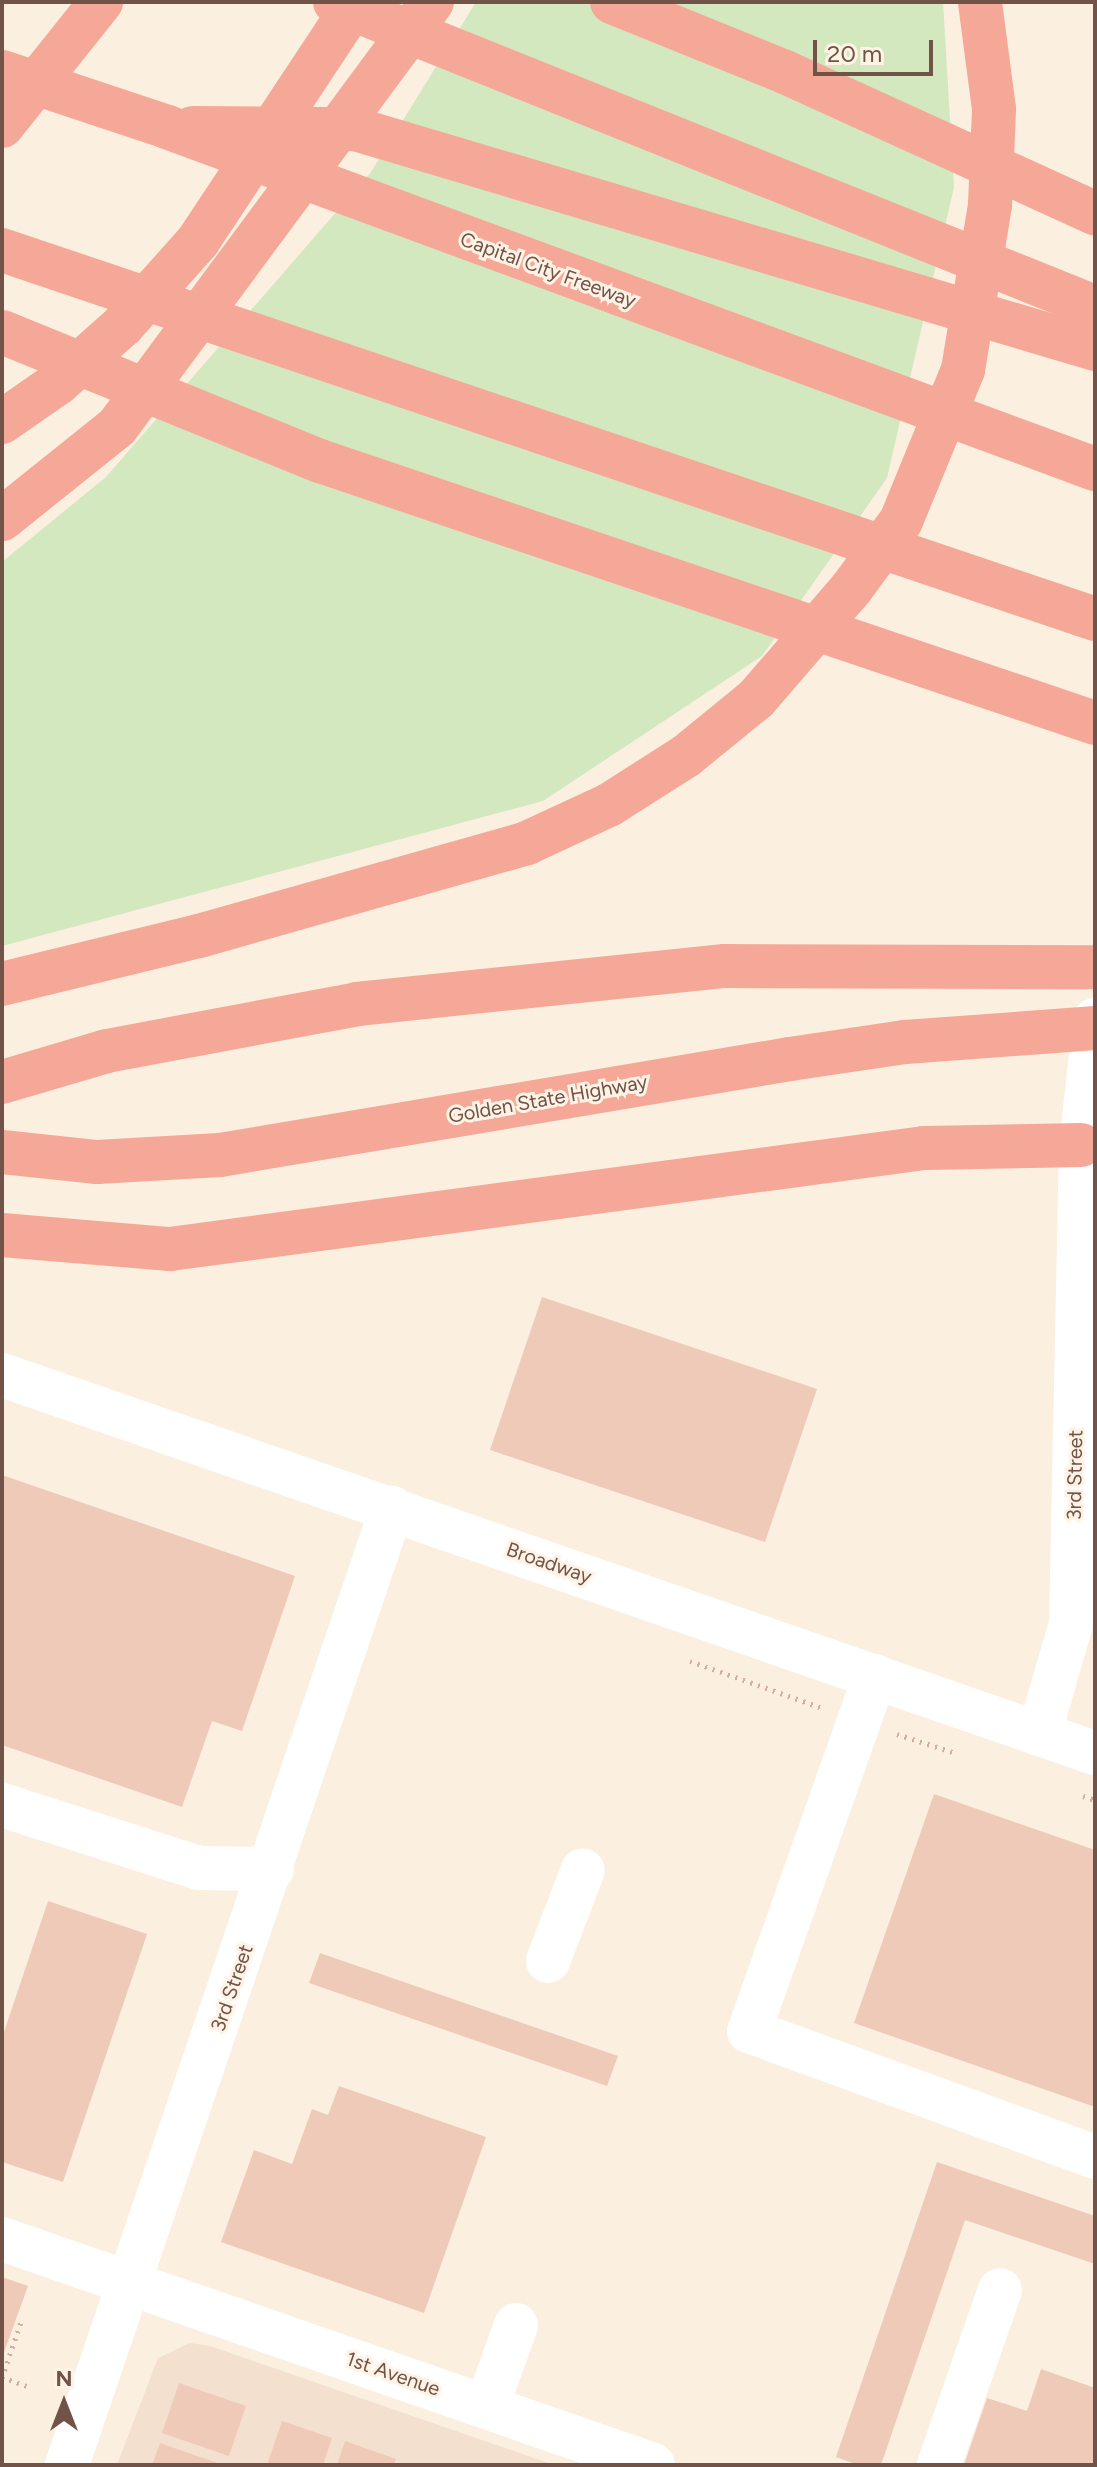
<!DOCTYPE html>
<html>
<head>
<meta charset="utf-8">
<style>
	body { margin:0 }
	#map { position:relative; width:1097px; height:2467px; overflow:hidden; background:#fbefe0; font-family:Figtree,sans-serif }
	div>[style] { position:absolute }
	.residential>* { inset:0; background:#f3e0cf }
	.green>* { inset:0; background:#d3e8bf }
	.building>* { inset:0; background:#f0cab8 }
	.path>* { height:5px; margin-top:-2.5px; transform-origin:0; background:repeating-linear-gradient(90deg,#d4ad9c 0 2px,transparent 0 8px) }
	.minor>* { height:44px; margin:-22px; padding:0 22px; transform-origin:22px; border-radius:22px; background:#fff }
	.highway>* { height:44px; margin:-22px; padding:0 22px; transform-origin:22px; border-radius:22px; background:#f5a897 }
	span { translate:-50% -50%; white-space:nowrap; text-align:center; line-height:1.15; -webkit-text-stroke:6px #fff3e6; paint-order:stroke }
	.street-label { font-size:20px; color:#715348 }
	.frame { position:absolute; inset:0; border:4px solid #715348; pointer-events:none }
	.north { position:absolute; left:24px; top:2363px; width:80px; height:80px; -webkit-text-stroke:6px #fff3e6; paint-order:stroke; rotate:0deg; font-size:22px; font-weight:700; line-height:32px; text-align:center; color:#715348 }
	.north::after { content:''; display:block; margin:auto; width:28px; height:36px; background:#715348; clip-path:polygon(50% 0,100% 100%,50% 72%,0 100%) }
	.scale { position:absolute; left:813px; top:40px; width:120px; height:36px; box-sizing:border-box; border:4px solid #715348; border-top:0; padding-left:10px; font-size:24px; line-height:28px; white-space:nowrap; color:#715348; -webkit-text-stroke:6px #fff3e6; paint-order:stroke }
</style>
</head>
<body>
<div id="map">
	<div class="residential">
		<i style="clip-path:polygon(190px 2343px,210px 2346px,554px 2465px,117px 2465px,158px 2358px)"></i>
	</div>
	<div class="green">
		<i style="clip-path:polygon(476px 2px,943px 2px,954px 187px,887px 478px,762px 656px,543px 801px,2px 946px,2px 562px,106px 477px,371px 172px)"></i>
	</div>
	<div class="building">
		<i style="clip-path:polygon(542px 1297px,817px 1389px,765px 1542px,490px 1450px)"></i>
		<i style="clip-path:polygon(2px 1475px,295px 1576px,242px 1731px,212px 1721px,182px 1807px,2px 1745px)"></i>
		<i style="clip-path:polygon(934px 1794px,1095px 1850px,1095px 2107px,854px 2023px)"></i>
		<i style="clip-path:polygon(48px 1901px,147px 1934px,63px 2182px,2px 2162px,2px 2038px)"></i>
		<i style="clip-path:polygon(320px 1953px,618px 2056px,607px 2086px,309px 1983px)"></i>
		<i style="clip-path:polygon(339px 2086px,486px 2137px,424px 2313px,221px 2242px,254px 2150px,292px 2164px,312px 2109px,328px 2115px)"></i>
		<i style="clip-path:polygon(937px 2162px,1095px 2216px,1095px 2264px,965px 2220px,881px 2465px,858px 2465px,836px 2457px)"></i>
		<i style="clip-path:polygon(2px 2277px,28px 2286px,2px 2358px)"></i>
		<i style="clip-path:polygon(1041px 2369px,1095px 2388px,1095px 2465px,964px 2465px,987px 2398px,1027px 2411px)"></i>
		<i style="clip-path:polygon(179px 2383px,246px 2406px,229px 2456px,162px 2433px)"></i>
		<i style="clip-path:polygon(282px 2421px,332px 2438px,323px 2465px,267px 2465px)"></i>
		<i style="clip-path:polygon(345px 2441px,396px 2459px,394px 2465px,337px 2465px)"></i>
		<i style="clip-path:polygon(160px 2443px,223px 2465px,152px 2465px)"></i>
	</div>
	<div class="path">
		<i style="left:690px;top:1661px;width:138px;rotate:19.5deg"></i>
		<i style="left:897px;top:1734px;width:62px;rotate:17.9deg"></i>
		<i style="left:1083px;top:1796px;width:13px;rotate:18deg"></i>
		<i style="left:2px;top:2377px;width:30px;rotate:20deg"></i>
		<i style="left:2px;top:2378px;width:59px;rotate:-71.3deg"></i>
	</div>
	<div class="minor">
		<i style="left:2px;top:1375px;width:1157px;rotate:19.08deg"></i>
		<i style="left:875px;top:1676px;width:377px;rotate:109.5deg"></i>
		<i style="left:749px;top:2031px;width:368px;rotate:20deg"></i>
		<i style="left:1039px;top:1734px;width:115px;rotate:-73.8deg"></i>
		<i style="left:1071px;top:1624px;width:479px;rotate:-88.8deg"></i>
		<i style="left:1081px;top:1145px;width:126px;rotate:-83.6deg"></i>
		<i style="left:2px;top:1805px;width:207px;rotate:17.7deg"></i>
		<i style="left:199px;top:1868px;width:73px;rotate:0.8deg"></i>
		<i style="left:548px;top:1961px;width:97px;rotate:-69deg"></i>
		<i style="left:2px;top:2239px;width:689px;rotate:19.14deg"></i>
		<i style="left:487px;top:2406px;width:86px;rotate:-70.3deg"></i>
		<i style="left:67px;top:2465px;width:1011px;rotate:-71.24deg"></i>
		<i style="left:939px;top:2465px;width:185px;rotate:-70.8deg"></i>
	</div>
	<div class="highway">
		<i style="left:335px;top:2px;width:819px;rotate:21.87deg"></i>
		<i style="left:612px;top:2px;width:187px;rotate:22deg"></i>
		<i style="left:785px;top:72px;width:341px;rotate:24.5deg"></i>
		<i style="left:2px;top:72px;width:174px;rotate:18.4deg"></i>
		<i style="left:167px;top:127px;width:989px;rotate:20.23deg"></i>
		<i style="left:2px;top:126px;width:159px;rotate:-51.4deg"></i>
		<i style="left:193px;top:128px;width:162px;rotate:0.4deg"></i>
		<i style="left:355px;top:129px;width:772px;rotate:16.56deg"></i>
		<i style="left:2px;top:250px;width:1154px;rotate:18.65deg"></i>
		<i style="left:2px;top:332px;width:343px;rotate:22.1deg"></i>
		<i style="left:320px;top:461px;width:818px;rotate:18.68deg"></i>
		<i style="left:2px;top:422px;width:68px;rotate:-34.9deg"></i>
		<i style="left:58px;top:383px;width:87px;rotate:-41.7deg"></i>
		<i style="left:123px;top:325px;width:113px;rotate:-48.2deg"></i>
		<i style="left:198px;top:241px;width:287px;rotate:-56.5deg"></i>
		<i style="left:2px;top:519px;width:147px;rotate:-38.7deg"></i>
		<i style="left:117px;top:427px;width:529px;rotate:-53.46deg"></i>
		<i style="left:2px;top:984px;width:203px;rotate:-13.7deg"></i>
		<i style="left:199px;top:936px;width:341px;rotate:-15.8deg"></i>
		<i style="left:527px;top:843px;width:90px;rotate:-24.9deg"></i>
		<i style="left:609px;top:805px;width:91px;rotate:-32.5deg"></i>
		<i style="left:686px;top:756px;width:90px;rotate:-39.2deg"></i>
		<i style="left:756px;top:699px;width:145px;rotate:-49.2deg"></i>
		<i style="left:851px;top:589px;width:84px;rotate:-53.7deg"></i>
		<i style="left:901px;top:521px;width:163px;rotate:-67.7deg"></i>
		<i style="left:963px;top:370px;width:167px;rotate:-80.7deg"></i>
		<i style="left:990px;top:205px;width:96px;rotate:-87.6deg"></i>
		<i style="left:994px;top:109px;width:108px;rotate:-97.5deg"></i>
		<i style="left:2px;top:1082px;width:109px;rotate:-16.4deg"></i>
		<i style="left:107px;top:1051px;width:254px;rotate:-10.6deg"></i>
		<i style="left:357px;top:1004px;width:370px;rotate:-5.9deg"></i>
		<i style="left:725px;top:966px;width:370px;rotate:0.2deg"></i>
		<i style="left:2px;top:1152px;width:96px;rotate:6deg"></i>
		<i style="left:97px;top:1162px;width:123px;rotate:-3.3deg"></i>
		<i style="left:220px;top:1155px;width:578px;rotate:-9.56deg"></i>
		<i style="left:790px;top:1059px;width:116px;rotate:-8.4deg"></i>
		<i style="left:905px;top:1042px;width:191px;rotate:-4.2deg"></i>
		<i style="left:2px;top:1235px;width:169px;rotate:4.8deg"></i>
		<i style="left:170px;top:1249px;width:761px;rotate:-7.63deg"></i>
		<i style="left:924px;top:1148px;width:157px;rotate:-1.1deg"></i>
	</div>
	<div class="street-label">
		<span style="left:548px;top:270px;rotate:20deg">Capital City Freeway</span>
		<span style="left:548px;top:1099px;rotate:-10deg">Golden State Highway</span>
		<span style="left:1075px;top:1475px;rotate:-89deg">3rd Street</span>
		<span style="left:549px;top:1563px;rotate:19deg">Broadway</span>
		<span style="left:232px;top:1988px;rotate:-71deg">3rd Street</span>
		<span style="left:393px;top:2374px;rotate:19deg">1st Avenue</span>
	</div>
	<div class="frame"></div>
	<div class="north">N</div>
	<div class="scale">20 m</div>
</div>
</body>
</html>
